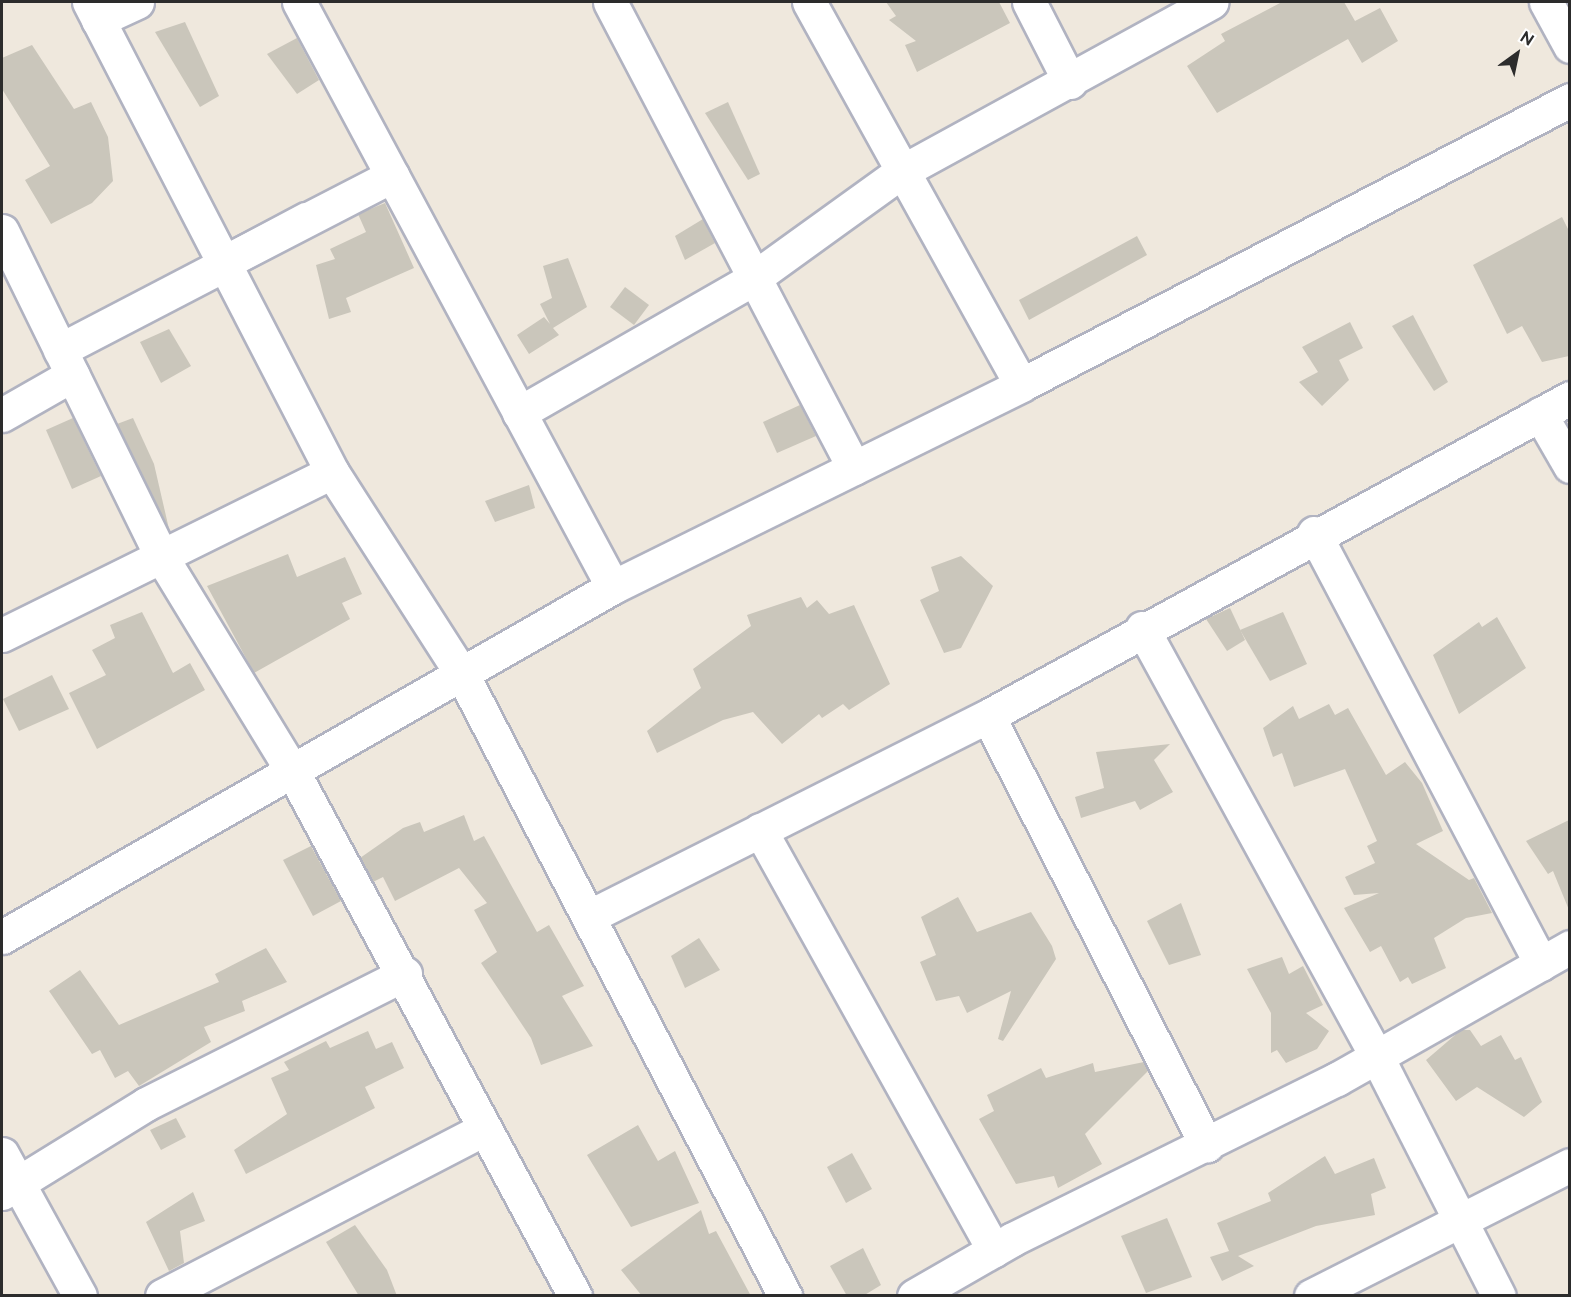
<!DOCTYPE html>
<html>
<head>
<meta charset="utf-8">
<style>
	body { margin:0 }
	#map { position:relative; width:1571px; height:1297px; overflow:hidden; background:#efe8dd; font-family:Raleway,sans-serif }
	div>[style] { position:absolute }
	.building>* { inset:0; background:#cac6bb }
	.roads { filter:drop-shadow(2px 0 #b1b3c1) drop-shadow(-2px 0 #b1b3c1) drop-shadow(0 2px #b1b3c1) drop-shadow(0 -2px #b1b3c1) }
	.minor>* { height:33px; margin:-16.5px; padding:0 16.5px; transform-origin:16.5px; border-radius:16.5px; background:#fff }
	span { translate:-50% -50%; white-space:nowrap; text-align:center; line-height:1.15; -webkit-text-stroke:5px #fff; paint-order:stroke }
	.frame { position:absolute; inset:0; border:3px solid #2c2c2c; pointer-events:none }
	.north { position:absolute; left:1487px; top:24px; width:60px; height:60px; -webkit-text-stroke:4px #fff; paint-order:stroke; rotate:33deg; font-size:16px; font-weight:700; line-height:24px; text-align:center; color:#2c2c2c }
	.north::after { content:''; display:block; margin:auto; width:21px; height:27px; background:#2c2c2c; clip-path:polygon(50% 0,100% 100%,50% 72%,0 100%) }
</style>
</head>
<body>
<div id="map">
	<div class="building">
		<i style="clip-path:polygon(886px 2px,999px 2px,1010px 23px,917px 72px,905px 45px,916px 41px,889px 20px,896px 16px)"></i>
		<i style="clip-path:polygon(1282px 2px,1344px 2px,1355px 21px,1380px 8px,1398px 41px,1362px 63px,1348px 39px,1217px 113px,1187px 66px,1225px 41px,1221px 34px)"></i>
		<i style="clip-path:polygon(185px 22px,219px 96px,200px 107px,155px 32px)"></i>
		<i style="clip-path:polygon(297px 38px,319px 80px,297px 94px,267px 54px)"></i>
		<i style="clip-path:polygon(32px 45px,74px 109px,91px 102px,108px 137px,113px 181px,92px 203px,51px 224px,25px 180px,50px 166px,2px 89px,2px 58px)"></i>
		<i style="clip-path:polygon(728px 102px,760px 174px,748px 180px,705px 113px)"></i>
		<i style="clip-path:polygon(385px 203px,414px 268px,346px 298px,351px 312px,329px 319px,316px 265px,335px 259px,330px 249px,366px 232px,358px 214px)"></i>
		<i style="clip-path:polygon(1562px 217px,1569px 231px,1569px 356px,1542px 362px,1522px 326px,1507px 334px,1473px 265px)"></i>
		<i style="clip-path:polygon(703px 219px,715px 243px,685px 260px,675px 236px)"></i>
		<i style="clip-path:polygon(1137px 236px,1147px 255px,1029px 320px,1019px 300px)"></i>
		<i style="clip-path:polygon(568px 258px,587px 307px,553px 328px,559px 335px,529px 354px,517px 335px,544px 317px,550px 324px,540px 304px,552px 298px,543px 266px)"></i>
		<i style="clip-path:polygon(625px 287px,649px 305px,634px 325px,610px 307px)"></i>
		<i style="clip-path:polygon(1413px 315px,1448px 382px,1434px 391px,1392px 326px)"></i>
		<i style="clip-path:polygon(1350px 322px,1363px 348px,1339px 360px,1349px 380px,1322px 406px,1299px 382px,1318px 372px,1302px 347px)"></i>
		<i style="clip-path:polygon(169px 329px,191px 366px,161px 383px,140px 342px)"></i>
		<i style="clip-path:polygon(800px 405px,816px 436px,777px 453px,763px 422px)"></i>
		<i style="clip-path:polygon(73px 418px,101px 476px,72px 489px,46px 430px)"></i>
		<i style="clip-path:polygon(133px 418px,154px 464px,169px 529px,117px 424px)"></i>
		<i style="clip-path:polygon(529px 485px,535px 508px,495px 522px,485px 501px)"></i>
		<i style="clip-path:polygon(288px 554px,297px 577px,345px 557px,362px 594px,342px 603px,350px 619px,254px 673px,207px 586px)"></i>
		<i style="clip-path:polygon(961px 556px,993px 586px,961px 648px,944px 653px,920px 600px,939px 591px,931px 567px)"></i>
		<i style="clip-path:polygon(801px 597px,807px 608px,817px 600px,829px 614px,854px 605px,890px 684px,849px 710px,843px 704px,822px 718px,819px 714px,782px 744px,753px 712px,723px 720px,657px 753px,647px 731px,701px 688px,693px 669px,751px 626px,747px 615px)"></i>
		<i style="clip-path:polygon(1230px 608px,1245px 640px,1227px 651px,1206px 619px)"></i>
		<i style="clip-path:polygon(142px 612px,173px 673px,190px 663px,205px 690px,97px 749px,69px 693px,106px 675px,92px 650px,115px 638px,110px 625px)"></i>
		<i style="clip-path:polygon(1283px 612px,1307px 664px,1270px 681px,1240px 630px)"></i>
		<i style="clip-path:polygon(1497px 617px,1526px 668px,1459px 714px,1433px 655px,1479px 622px,1482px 627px)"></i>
		<i style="clip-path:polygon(52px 675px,69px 709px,19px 731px,3px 699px)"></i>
		<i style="clip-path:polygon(1329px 704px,1335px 715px,1348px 708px,1386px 775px,1405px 762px,1422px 783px,1443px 831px,1416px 844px,1469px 880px,1474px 878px,1492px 913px,1466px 918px,1434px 938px,1446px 968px,1412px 984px,1408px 977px,1400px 982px,1381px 946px,1370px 952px,1344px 908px,1379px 893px,1354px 895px,1345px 877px,1375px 863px,1367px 846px,1377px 841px,1345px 769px,1294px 787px,1282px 753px,1273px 757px,1263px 728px,1293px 706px,1299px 719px)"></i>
		<i style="clip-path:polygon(1170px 744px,1154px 760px,1173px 792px,1140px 810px,1135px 801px,1081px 818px,1075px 797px,1104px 788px,1096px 752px)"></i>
		<i style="clip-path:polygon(464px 815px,474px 841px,484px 836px,537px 932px,549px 925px,584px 986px,562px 996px,593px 1046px,541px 1065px,531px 1038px,481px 963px,497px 952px,474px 910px,487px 903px,459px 868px,395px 901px,383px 877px,373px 882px,360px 858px,403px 828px,420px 822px,424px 832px)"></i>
		<i style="clip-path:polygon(1569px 820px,1569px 910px,1553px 871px,1548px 874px,1526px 841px)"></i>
		<i style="clip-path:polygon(311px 846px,341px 901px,313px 916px,283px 860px)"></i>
		<i style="clip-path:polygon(958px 897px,977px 932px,1031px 912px,1052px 946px,1056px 959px,1003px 1041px,998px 1039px,1011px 991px,967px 1013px,959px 996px,936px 1001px,920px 962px,936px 955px,921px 917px)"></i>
		<i style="clip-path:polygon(1181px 903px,1201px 955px,1169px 965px,1147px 921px)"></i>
		<i style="clip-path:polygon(699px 938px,720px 970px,685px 988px,671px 956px)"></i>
		<i style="clip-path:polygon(266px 948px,287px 982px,242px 1001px,245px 1011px,204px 1027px,211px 1042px,139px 1086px,128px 1071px,115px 1078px,100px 1050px,92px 1054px,49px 991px,80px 970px,119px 1025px,219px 982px,215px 974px)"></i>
		<i style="clip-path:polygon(1282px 957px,1289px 974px,1303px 966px,1323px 1005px,1306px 1013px,1329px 1031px,1317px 1049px,1286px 1063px,1277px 1050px,1271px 1053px,1271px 1013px,1247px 969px)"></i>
		<i style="clip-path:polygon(1461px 1030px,1470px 1030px,1481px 1046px,1501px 1035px,1515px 1060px,1521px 1057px,1542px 1102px,1524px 1117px,1477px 1087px,1456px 1101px,1426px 1060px)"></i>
		<i style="clip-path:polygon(368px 1031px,376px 1049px,392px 1042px,404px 1068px,365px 1087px,375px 1108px,246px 1174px,234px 1150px,287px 1114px,271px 1078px,289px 1070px,284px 1062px,326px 1041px,330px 1048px)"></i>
		<i style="clip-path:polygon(1144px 1062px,1148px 1071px,1085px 1134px,1102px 1164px,1058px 1188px,1054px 1176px,1016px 1184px,979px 1119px,994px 1111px,987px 1095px,1041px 1068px,1046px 1078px,1093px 1063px,1095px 1072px)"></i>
		<i style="clip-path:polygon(176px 1118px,186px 1137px,161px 1150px,150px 1130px)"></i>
		<i style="clip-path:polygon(638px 1125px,658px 1161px,675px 1151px,699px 1203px,631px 1227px,587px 1155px)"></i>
		<i style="clip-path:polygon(852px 1153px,872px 1189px,846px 1203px,827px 1167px)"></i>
		<i style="clip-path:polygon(1325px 1156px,1335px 1174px,1374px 1158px,1386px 1188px,1371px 1194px,1375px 1215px,1316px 1226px,1238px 1256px,1254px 1266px,1222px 1281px,1210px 1257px,1229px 1251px,1217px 1223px,1271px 1201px,1268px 1193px)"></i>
		<i style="clip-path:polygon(193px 1192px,205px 1221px,180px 1231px,184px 1263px,169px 1271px,146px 1222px)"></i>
		<i style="clip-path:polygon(701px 1210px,709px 1234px,716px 1231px,751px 1296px,642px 1296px,621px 1270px)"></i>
		<i style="clip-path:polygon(1167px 1218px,1192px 1277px,1146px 1293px,1121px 1236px)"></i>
		<i style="clip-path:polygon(355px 1225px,387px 1270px,397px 1296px,359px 1296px,326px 1242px)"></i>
		<i style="clip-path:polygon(863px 1248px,881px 1285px,863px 1296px,847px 1296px,830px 1266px)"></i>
	</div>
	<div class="roads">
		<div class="minor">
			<i style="left:89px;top:2px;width:529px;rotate:62.66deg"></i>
			<i style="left:332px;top:472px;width:242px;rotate:57.3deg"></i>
			<i style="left:463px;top:676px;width:699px;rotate:62.55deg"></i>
			<i style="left:299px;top:2px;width:664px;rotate:61.78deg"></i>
			<i style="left:610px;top:2px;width:526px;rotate:62.36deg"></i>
			<i style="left:809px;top:2px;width:438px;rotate:61deg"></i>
			<i style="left:1029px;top:2px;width:90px;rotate:62.9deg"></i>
			<i style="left:1546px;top:2px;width:50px;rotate:61.4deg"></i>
			<i style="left:98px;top:20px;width:43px;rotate:-24.8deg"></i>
			<i style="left:306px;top:219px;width:89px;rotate:152deg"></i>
			<i style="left:227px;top:261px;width:186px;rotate:-27.3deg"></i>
			<i style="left:2px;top:231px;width:362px;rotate:63.9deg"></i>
			<i style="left:161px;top:556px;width:253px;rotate:58.6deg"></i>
			<i style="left:293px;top:772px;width:595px;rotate:61.71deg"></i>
			<i style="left:60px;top:350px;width:186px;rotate:-27.5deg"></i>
			<i style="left:519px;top:413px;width:267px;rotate:-29.8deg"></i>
			<i style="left:751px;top:280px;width:185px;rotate:-35.8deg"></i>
			<i style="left:901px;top:172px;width:354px;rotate:-28.7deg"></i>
			<i style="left:1540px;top:414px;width:60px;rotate:60deg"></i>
			<i style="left:2px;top:415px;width:81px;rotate:-29.7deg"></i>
			<i style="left:1314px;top:533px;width:487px;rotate:62.2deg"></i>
			<i style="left:1142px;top:628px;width:489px;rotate:61.3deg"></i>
			<i style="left:1377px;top:1057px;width:268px;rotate:63deg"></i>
			<i style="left:2px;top:635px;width:368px;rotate:-26.3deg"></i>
			<i style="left:988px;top:716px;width:482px;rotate:63deg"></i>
			<i style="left:760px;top:830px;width:481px;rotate:60.9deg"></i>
			<i style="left:590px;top:916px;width:445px;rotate:-26.7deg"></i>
			<i style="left:988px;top:716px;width:663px;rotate:-28.65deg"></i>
			<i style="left:2px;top:937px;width:704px;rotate:-29.81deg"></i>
			<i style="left:613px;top:587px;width:455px;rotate:-26.3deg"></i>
			<i style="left:1021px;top:385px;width:619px;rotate:-27.43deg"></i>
			<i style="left:2px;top:1154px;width:162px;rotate:61.2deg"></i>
			<i style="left:2px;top:1193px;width:169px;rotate:-31.7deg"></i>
			<i style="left:146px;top:1104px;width:290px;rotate:-26.7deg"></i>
			<i style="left:162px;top:1296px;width:363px;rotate:-27.4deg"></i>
			<i style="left:914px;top:1296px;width:114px;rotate:-29.9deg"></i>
			<i style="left:1013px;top:1239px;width:361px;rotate:-26.3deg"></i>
			<i style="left:1337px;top:1079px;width:268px;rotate:-29.5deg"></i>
			<i style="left:1311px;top:1296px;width:290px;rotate:-26.8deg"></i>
		</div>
	</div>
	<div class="frame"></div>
	<div class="north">N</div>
</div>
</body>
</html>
